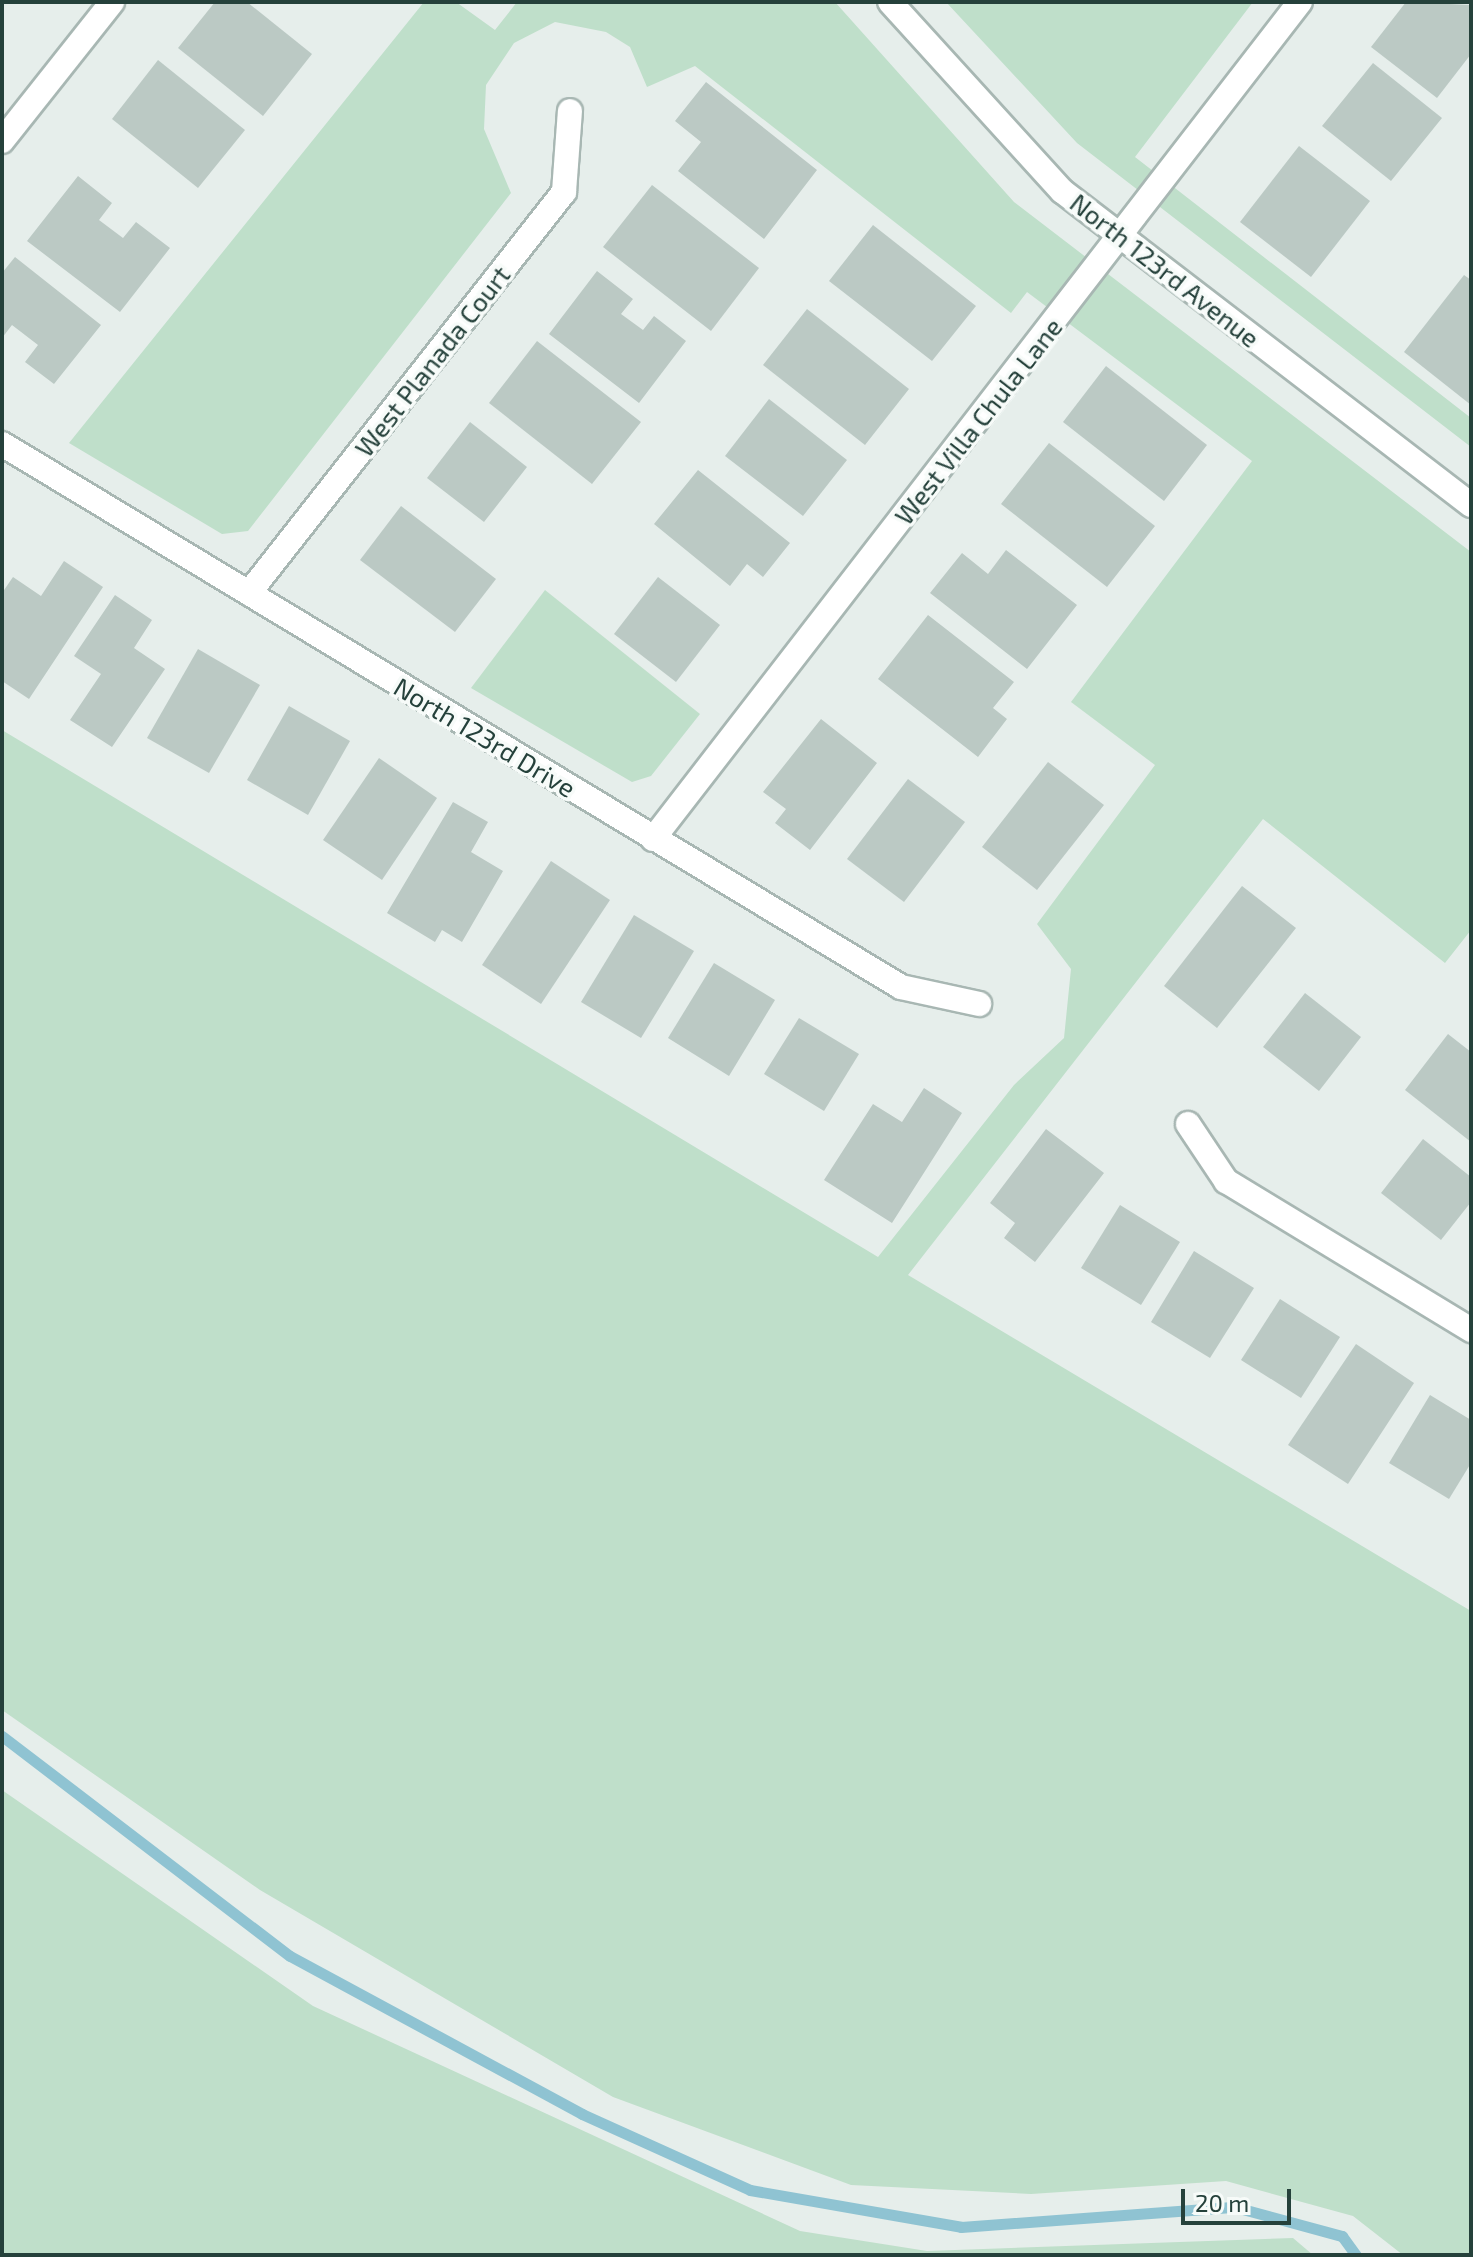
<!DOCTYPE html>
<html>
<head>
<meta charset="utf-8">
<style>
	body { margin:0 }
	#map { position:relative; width:1473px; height:2257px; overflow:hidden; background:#e6eeeb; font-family:"Exo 2",sans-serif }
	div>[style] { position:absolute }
	.green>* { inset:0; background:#bfdfca }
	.stream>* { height:11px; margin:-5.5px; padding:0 5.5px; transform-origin:5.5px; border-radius:5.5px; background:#8fc3d2 }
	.building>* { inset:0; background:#bbc9c4 }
	.roads { filter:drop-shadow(2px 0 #a8b7b3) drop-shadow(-2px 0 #a8b7b3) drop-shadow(0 2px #a8b7b3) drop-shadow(0 -2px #a8b7b3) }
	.minor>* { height:24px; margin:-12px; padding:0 12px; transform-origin:12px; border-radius:12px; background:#fff }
	.tertiary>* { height:24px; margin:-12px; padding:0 12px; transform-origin:12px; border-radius:12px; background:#fff }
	span { translate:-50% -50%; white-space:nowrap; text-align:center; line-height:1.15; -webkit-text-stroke:7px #f7fbf9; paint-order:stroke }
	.street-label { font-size:26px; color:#25413b }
	.frame { position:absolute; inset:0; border:4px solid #25413b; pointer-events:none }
	.scale { position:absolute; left:1181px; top:2189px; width:110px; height:36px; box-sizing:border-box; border:4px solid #25413b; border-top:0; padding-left:10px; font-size:24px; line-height:28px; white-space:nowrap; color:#25413b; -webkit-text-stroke:6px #f7fbf9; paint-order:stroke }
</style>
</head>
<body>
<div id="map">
	<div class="green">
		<i style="clip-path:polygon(424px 2px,456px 2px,495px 30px,517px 2px,835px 2px,1014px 202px,1471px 552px,1471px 930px,1445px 963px,1263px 819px,908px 1275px,1471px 1611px,1471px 2255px,1403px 2255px,1353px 2216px,1226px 2181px,1031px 2194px,851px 2185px,613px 2097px,260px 1890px,2px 1710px,2px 730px,878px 1257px,1014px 1085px,1064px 1038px,1071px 969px,1037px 924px,1155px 765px,1071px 702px,1252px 461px,1027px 292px,1011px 313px,695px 66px,647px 87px,630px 47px,606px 32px,555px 22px,514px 43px,486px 85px,484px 129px,511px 193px,248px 531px,222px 534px,69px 443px)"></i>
		<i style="clip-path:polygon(946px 2px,1253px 2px,1135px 157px,1471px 418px,1471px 447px,1077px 143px)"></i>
		<i style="clip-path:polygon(545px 590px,700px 714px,651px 776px,632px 782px,471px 688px)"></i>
		<i style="clip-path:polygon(2px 1790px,313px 2006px,800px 2231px,927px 2251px,1293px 2238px,1313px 2255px,2px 2255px)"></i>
	</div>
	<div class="stream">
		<i style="left:2px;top:1736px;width:362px;rotate:37.4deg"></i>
		<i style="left:290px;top:1956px;width:332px;rotate:28.4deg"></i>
		<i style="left:582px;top:2114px;width:184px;rotate:24.3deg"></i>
		<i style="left:750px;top:2190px;width:214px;rotate:9.9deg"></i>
		<i style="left:961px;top:2227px;width:275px;rotate:-4.2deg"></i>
		<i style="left:1235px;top:2207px;width:111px;rotate:15.2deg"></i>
		<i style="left:1342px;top:2236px;width:24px;rotate:54deg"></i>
	</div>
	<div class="building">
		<i style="clip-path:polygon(215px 2px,247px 2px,312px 54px,263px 116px,178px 48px)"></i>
		<i style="clip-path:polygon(1406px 2px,1471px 5px,1471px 54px,1437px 98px,1371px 47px)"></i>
		<i style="clip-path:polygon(158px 60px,245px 130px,198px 188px,112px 119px)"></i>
		<i style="clip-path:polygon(1373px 63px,1442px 118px,1391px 181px,1322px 126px)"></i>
		<i style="clip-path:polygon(706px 82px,817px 170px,764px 239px,678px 171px,701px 142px,675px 121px)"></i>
		<i style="clip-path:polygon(1299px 146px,1370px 201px,1311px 277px,1240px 222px)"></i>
		<i style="clip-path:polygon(78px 176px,112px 203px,99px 220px,123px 238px,136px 222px,170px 248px,120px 312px,27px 241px)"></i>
		<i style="clip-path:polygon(652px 185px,759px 268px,711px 331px,603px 247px)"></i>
		<i style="clip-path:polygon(873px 225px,976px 306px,932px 361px,829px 281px)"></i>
		<i style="clip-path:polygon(15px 257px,101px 325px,54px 384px,25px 362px,38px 345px,12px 325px,2px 338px,2px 273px)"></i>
		<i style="clip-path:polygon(597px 271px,633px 299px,621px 314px,643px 330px,654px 316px,686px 341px,639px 403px,549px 334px)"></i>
		<i style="clip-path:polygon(1464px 275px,1471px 280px,1471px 405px,1404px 352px)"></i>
		<i style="clip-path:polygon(807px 309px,909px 389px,865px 445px,763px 365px)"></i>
		<i style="clip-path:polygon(537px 341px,641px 422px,592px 484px,489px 403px)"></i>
		<i style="clip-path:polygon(1106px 366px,1207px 445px,1164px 501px,1063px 422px)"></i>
		<i style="clip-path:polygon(769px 399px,847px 460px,803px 516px,725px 456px)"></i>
		<i style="clip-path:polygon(470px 422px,527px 467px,484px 522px,427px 478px)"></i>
		<i style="clip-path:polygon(1049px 443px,1155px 526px,1107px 587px,1001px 504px)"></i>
		<i style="clip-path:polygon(698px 470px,790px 543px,763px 577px,747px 564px,730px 586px,654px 524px)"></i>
		<i style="clip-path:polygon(401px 506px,496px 579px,455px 632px,360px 560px)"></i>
		<i style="clip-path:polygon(1006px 550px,1077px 605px,1027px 669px,930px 593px,962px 553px,988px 574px)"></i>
		<i style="clip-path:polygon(64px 561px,103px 587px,29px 699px,2px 681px,2px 593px,13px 577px,41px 596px)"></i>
		<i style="clip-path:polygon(658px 577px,720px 625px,676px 682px,614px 634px)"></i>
		<i style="clip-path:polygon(115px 595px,152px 620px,134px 648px,165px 669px,112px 747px,70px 720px,101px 674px,74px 656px)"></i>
		<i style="clip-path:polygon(928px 615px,1014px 682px,993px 708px,1007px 719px,978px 757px,878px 679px)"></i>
		<i style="clip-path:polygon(198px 649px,260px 685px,209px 773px,147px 738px)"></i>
		<i style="clip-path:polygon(289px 706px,350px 741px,308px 815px,247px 780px)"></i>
		<i style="clip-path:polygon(821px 719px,877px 763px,810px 850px,775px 823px,786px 809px,763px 792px)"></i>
		<i style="clip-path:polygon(379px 758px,437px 798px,382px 880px,323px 840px)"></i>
		<i style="clip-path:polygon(1048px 762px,1104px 805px,1037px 890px,982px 847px)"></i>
		<i style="clip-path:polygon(908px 779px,965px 822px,904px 902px,847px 859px)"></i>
		<i style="clip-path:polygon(453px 802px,488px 822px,471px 852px,503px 871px,462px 942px,442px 930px,435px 942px,387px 913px)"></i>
		<i style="clip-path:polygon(551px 861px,610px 900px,541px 1004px,482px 965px)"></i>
		<i style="clip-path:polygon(1242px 886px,1296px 928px,1217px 1028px,1164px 986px)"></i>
		<i style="clip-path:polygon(634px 915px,694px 951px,641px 1038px,581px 1002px)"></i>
		<i style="clip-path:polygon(714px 963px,775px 1000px,729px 1076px,668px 1038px)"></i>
		<i style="clip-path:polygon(1305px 993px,1361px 1037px,1319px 1091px,1263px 1047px)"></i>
		<i style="clip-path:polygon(799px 1018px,859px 1054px,824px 1111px,764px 1074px)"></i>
		<i style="clip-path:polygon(1448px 1034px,1471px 1052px,1471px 1142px,1405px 1090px)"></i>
		<i style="clip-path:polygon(924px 1088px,962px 1113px,892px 1223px,824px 1180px,873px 1104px,902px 1122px)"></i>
		<i style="clip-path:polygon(1046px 1129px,1104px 1173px,1035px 1262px,1004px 1238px,1015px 1223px,990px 1203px)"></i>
		<i style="clip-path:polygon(1423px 1139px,1471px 1177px,1471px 1202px,1441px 1240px,1381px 1193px)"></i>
		<i style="clip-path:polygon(1120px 1205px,1180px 1242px,1141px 1305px,1081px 1268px)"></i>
		<i style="clip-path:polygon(1194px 1251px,1254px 1288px,1210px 1358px,1151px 1322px)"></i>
		<i style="clip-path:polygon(1280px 1299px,1340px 1337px,1301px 1398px,1241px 1360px)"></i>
		<i style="clip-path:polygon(1356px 1344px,1414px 1383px,1348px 1484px,1288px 1445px)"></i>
		<i style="clip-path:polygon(1430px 1395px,1471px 1420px,1471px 1463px,1449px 1499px,1389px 1463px)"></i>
	</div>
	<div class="roads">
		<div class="minor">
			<i style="left:2px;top:141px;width:177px;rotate:-51.6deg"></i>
			<i style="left:2px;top:444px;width:1050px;rotate:31.13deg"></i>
			<i style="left:901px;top:987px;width:80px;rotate:12.3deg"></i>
			<i style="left:249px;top:593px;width:510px;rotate:-51.85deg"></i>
			<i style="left:564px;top:192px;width:81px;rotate:-85.8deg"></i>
			<i style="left:653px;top:839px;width:1058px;rotate:-52.3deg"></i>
			<i style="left:1188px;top:1124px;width:69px;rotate:56.3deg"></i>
			<i style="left:1226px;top:1181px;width:287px;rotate:31.3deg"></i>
		</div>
		<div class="tertiary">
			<i style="left:890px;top:2px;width:256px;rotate:47.7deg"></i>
			<i style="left:1062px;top:191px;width:516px;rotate:37.51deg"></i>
		</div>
	</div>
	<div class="street-label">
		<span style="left:1165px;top:270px;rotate:38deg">North 123rd Avenue</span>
		<span style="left:432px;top:361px;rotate:-52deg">West Planada Court</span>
		<span style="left:978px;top:421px;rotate:-52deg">West Villa Chula Lane</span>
		<span style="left:485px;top:737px;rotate:31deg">North 123rd Drive</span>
	</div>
	<div class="frame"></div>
	<div class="scale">20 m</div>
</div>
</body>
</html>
